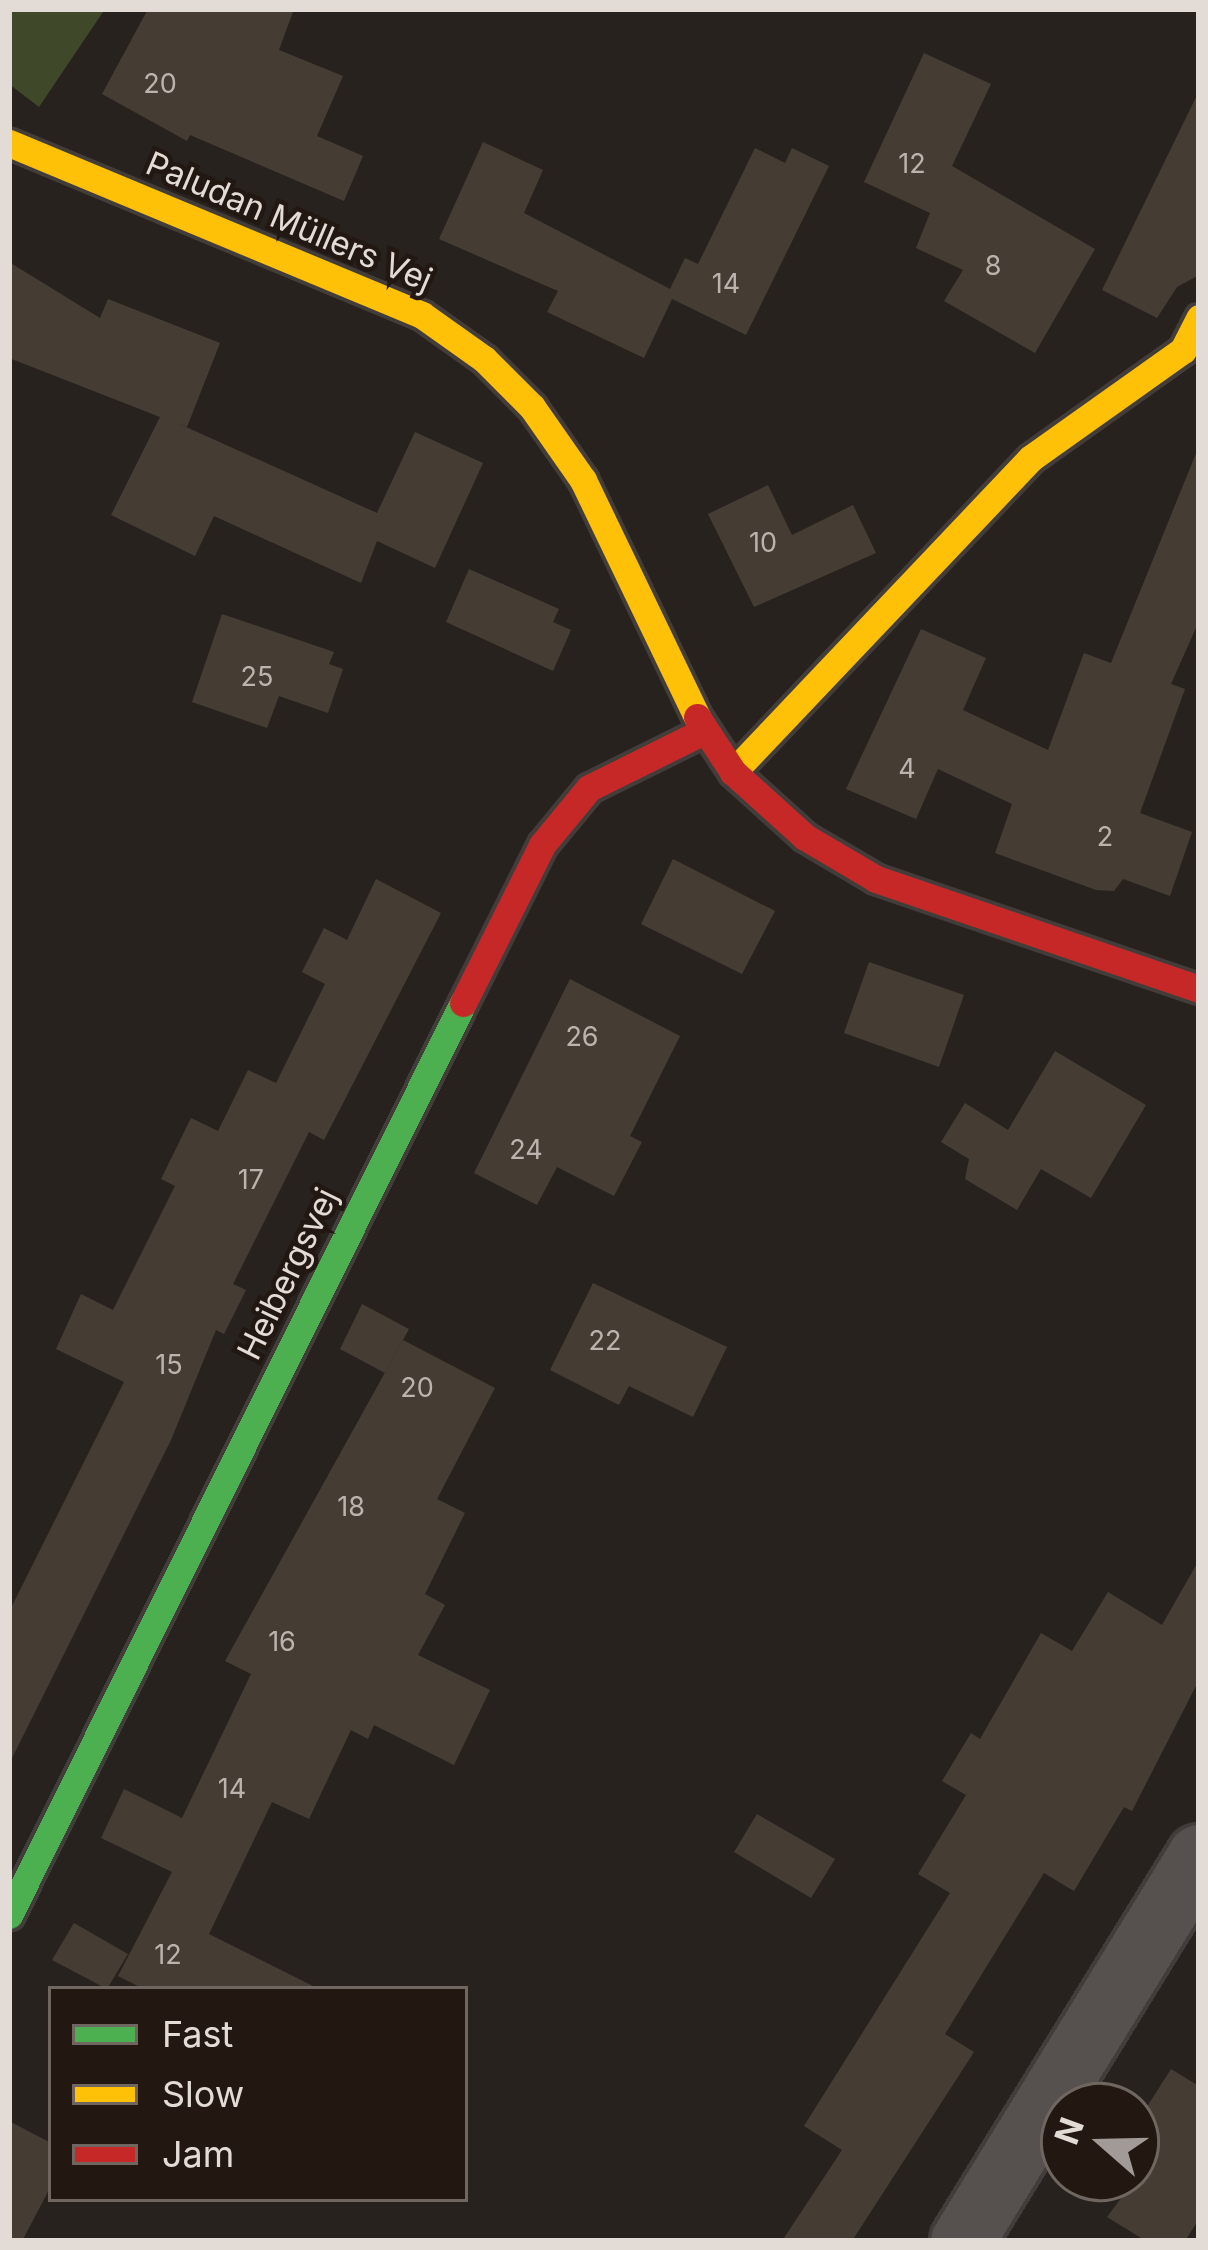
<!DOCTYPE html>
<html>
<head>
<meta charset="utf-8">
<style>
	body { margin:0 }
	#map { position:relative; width:1208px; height:2250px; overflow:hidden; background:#28221e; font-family:Inter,sans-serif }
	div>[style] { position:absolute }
	.green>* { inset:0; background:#3f4929 }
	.building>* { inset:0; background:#453d34 }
	.roads { filter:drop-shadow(3px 0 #423d3a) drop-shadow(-3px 0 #423d3a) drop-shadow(0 3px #423d3a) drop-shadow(0 -3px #423d3a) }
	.street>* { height:63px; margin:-31.5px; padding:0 31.5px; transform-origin:31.5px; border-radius:31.5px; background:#56514e }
	.fast>* { height:27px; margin:-13.5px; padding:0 13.5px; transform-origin:13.5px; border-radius:13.5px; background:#4caf50 }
	.slow>* { height:27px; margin:-13.5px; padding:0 13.5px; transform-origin:13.5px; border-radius:13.5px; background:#ffc107 }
	.jam>* { height:27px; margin:-13.5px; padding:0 13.5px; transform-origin:13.5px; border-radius:13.5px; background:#c62828 }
	span { translate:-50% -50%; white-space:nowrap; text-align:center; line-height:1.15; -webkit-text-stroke:9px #221811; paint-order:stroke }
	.number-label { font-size:27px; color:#bbb4ae }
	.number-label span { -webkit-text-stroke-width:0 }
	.street-label { font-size:33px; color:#e2dbd6 }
	.frame { position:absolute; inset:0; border:12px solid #e2dbd6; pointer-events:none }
	.legend { position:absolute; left:48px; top:1986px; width:420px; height:216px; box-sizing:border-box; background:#221811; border:3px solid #6f6660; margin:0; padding:15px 21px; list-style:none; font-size:36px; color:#e2dbd6 }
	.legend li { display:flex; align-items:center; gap:24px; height:60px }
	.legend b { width:60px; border:3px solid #6f6660 }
	.north { position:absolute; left:1040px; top:2082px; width:120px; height:120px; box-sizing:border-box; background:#221811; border:3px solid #6f6660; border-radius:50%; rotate:290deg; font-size:33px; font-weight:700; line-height:48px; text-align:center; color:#e2dbd6 }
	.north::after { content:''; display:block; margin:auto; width:42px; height:54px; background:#a19a96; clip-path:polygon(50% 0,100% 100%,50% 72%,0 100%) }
</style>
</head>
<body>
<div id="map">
	<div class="green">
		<i style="clip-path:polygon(9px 9px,105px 9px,39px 107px,9px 84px)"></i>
	</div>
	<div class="building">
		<i style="clip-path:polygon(148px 9px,294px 9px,279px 50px,343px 76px,317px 136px,363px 156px,344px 201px,190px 135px,187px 141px,102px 94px)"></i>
		<i style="clip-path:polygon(924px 53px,991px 84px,952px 166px,1095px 249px,1035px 353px,944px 301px,963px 270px,916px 248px,930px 213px,864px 182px)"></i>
		<i style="clip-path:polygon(1199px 91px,1199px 275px,1177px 287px,1157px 318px,1102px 290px)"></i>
		<i style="clip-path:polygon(483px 142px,543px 170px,524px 213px,670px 289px,685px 258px,698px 264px,755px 148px,785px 163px,792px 148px,829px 166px,746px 335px,672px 299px,644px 358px,547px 312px,558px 291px,439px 239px)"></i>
		<i style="clip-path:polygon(9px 262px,100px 318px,108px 299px,220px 343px,187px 427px,175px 422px,377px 513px,415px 432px,483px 463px,435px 568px,377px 541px,361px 583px,214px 516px,195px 556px,111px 515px,160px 417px,9px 358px)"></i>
		<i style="clip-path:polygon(1199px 446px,1199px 621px,1171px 684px,1185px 689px,1140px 813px,1192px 832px,1170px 896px,1123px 879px,1114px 891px,1096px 890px,995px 853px,1012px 804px,938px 769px,916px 819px,846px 789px,921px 629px,986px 658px,963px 710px,1048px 750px,1084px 653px,1111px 663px)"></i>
		<i style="clip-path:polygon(768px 485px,792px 535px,853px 505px,876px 553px,754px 607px,708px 514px)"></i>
		<i style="clip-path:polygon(469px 569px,559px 609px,553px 622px,571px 630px,553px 671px,446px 622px)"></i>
		<i style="clip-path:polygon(222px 614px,334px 652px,329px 664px,343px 669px,328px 713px,279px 696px,267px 728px,192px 702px)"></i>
		<i style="clip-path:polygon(673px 859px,775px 911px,742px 974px,641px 924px)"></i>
		<i style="clip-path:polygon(376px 879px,441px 913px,324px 1140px,309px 1132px,233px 1284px,246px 1290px,224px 1334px,216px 1330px,171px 1440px,9px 1764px,9px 1612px,124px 1382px,56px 1349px,81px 1294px,113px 1310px,175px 1186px,161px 1179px,191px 1118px,218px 1131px,248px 1070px,276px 1083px,325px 984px,302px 972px,324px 928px,347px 940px)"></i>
		<i style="clip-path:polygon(869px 962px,964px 995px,939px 1067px,844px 1033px)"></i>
		<i style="clip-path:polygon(570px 979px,680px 1036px,630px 1136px,642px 1142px,614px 1196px,557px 1167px,537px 1205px,474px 1173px)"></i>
		<i style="clip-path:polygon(1055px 1051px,1146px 1105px,1091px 1198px,1041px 1169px,1017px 1210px,965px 1179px,969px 1159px,941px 1142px,965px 1103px,1008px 1130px)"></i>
		<i style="clip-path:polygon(593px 1283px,727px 1347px,693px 1417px,629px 1386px,619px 1405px,550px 1370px)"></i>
		<i style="clip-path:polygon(362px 1304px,409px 1329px,385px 1373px,340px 1349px)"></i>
		<i style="clip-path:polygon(403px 1340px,495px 1388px,437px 1499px,465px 1513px,425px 1594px,445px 1605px,418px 1655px,490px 1690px,454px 1765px,374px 1725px,368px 1739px,351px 1730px,309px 1819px,272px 1802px,209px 1934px,319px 1989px,144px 1989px,118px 1976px,172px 1872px,101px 1838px,124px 1789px,182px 1818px,251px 1674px,225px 1661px)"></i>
		<i style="clip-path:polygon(1199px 1560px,1199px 1680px,1132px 1811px,1124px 1807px,1074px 1891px,1044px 1873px,945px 2034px,974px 2052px,852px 2241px,782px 2241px,842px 2150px,804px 2126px,950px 1893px,918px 1874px,966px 1795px,942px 1781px,971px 1733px,980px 1739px,1041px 1633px,1072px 1651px,1108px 1592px,1162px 1625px)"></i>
		<i style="clip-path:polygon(757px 1814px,835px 1859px,811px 1898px,734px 1852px)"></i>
		<i style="clip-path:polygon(74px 1923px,128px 1954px,107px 1989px,52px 1960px)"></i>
		<i style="clip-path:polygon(1171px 2069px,1199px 2086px,1199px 2219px,1185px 2241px,1146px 2241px,1107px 2217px,1136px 2178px,1136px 2124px)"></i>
		<i style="clip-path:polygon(9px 2121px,51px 2143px,51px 2186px,22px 2241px,9px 2241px)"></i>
	</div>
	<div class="roads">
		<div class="street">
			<i style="left:962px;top:2241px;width:452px;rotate:-58.4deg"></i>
		</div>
		<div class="fast">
			<i style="left:9px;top:1915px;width:1019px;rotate:-63.54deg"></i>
		</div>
		<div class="slow">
			<i style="left:9px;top:143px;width:447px;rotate:22.6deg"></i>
			<i style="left:422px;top:315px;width:76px;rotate:35.4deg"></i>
			<i style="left:484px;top:359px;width:68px;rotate:45deg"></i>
			<i style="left:532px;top:407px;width:89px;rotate:55.1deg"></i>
			<i style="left:583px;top:480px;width:263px;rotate:64.3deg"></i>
			<i style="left:733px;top:772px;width:433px;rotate:-46.5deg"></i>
			<i style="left:1031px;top:458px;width:186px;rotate:-35.4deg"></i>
			<i style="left:1183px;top:350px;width:36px;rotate:-63deg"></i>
		</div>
		<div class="jam">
			<i style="left:697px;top:717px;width:66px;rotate:56.8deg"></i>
			<i style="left:733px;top:772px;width:97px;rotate:42.1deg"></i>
			<i style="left:805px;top:837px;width:82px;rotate:30.6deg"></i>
			<i style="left:876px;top:879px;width:341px;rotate:18.8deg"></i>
			<i style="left:463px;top:1003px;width:177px;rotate:-63.4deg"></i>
			<i style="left:542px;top:845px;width:74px;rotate:-50.5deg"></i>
			<i style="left:589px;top:788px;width:128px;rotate:-26.4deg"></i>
		</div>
	</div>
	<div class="number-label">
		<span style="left:160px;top:84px">20</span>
		<span style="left:912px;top:164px">12</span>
		<span style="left:993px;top:266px">8</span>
		<span style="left:726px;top:284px">14</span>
		<span style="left:763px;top:543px">10</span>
		<span style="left:257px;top:677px">25</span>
		<span style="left:907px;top:769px">4</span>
		<span style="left:1105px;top:837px">2</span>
		<span style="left:582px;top:1037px">26</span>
		<span style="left:526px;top:1150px">24</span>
		<span style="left:251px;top:1180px">17</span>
		<span style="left:605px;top:1341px">22</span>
		<span style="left:169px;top:1365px">15</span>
		<span style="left:417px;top:1388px">20</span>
		<span style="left:351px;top:1507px">18</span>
		<span style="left:282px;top:1642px">16</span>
		<span style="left:232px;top:1789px">14</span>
		<span style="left:168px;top:1955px">12</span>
	</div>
	<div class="street-label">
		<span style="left:289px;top:222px;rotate:23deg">Paludan Müllers Vej</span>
		<span style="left:288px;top:1274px;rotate:-64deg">Heibergsvej</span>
	</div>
	<div class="frame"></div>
	<ul class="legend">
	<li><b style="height:15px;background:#4caf50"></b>Fast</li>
	<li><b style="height:15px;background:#ffc107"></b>Slow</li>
	<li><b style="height:15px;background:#c62828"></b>Jam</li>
	</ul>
	<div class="north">N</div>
</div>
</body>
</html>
